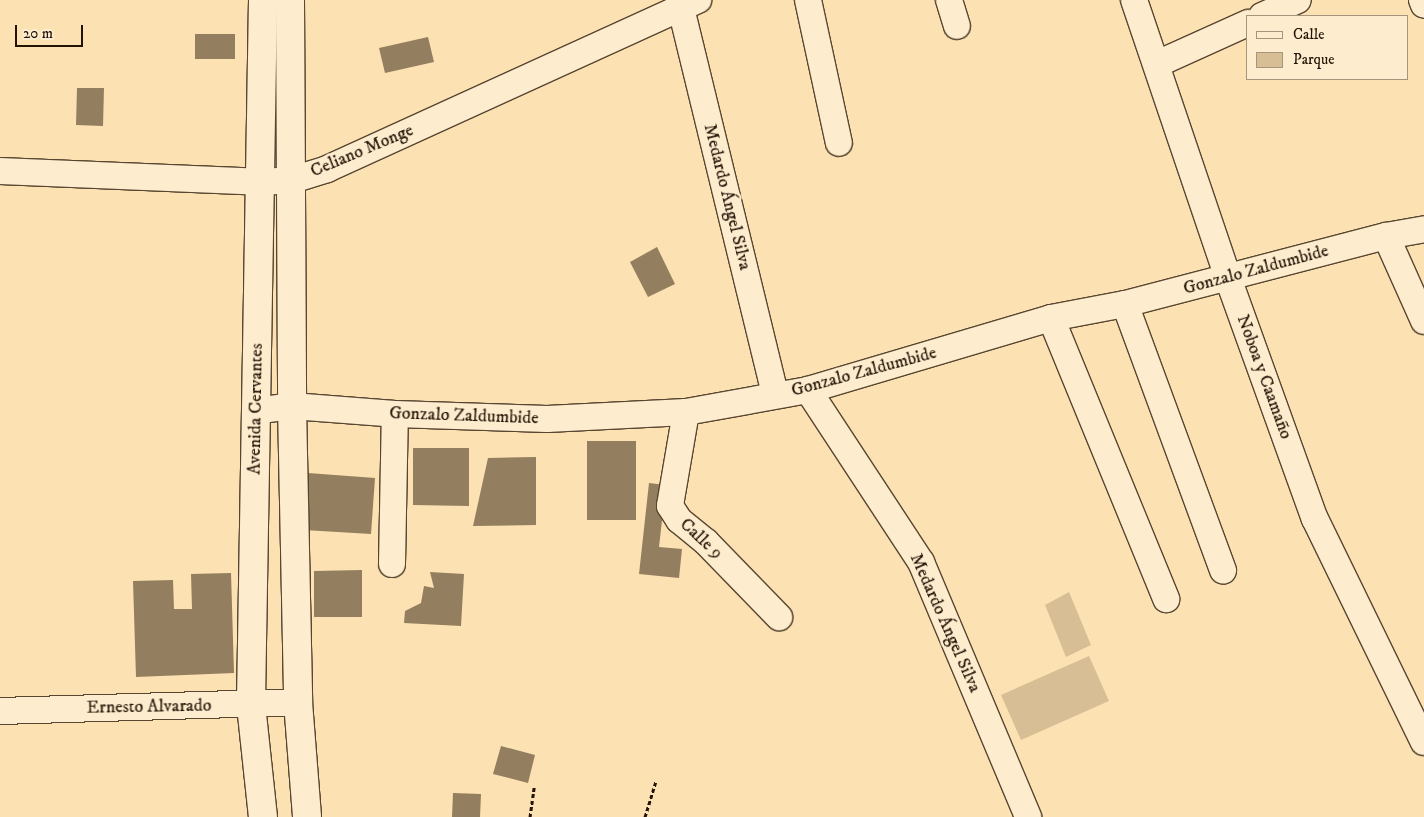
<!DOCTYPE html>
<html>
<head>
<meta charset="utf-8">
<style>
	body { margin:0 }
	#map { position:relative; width:1424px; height:817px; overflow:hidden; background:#fce1b2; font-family:"IM FELL DW Pica",serif }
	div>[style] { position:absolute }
	.green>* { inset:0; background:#d7be95 }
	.building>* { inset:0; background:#937e5f }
	.path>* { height:3px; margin-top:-1.5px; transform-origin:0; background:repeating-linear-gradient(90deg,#221306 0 4px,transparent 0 6.5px) }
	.roads { filter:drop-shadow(1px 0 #584631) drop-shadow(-1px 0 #584631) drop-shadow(0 1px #584631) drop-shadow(0 -1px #584631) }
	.street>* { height:26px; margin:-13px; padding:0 13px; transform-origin:13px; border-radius:13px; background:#fdeccd }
	.secondary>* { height:28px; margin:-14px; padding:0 14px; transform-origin:14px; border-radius:14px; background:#fdeccd }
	span { translate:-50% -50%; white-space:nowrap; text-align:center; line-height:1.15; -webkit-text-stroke:5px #fdeccd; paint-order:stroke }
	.street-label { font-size:18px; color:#221306 }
	.legend { position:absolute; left:1246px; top:15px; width:162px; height:65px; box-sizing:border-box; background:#fdeccd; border:1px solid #a5957d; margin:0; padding:6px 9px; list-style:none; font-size:15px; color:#221306 }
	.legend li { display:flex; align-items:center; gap:10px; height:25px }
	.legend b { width:25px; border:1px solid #a5957d }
	.scale { position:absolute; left:15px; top:25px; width:68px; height:22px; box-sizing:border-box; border:2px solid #221306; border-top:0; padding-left:6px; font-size:15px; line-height:18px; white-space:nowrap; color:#221306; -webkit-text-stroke:4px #fdeccd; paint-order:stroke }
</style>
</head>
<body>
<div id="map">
	<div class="green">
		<i style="clip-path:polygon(1069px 592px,1091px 645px,1066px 657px,1045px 605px)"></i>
		<i style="clip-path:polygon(1089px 656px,1109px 701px,1021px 740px,1001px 695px)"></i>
	</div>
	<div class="building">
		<i style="clip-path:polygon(195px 34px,235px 34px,235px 59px,195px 59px)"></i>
		<i style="clip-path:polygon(428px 37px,434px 62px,385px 73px,379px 48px)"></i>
		<i style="clip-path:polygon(77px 88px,104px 88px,103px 126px,76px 125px)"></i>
		<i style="clip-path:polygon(657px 247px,675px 284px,648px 297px,630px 262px)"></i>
		<i style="clip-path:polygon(587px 441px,636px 441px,636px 520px,587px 520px)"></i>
		<i style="clip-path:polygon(413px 448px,469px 448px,469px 506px,413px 505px)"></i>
		<i style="clip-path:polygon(536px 457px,536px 525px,473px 526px,488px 458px)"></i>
		<i style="clip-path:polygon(308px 473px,375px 478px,371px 534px,304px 530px)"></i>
		<i style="clip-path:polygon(649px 483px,666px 485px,659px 547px,682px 549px,679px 578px,639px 574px)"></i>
		<i style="clip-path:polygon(362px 570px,362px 617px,314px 617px,314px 571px)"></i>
		<i style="clip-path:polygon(430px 572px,464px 574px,461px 626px,404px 623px,405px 611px,421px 603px,424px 586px,434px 588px)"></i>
		<i style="clip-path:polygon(231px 573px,234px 673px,136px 677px,133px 581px,173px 580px,174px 609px,192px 609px,191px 574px)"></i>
		<i style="clip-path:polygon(501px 746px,535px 755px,528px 783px,493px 774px)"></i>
		<i style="clip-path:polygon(453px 793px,481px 794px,480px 817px,452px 817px)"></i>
	</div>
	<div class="path">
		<i style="left:530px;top:817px;width:30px;rotate:-82deg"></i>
		<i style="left:645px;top:817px;width:38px;rotate:-73deg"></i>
	</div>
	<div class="roads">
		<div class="street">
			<i style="left:679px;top:0;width:406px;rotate:76.3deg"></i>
			<i style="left:808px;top:0;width:146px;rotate:77.8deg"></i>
			<i style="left:949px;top:0;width:27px;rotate:73deg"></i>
			<i style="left:1134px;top:0;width:293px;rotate:71.3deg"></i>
			<i style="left:1228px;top:278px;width:256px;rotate:70.2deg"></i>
			<i style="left:1315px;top:519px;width:248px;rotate:64deg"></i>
			<i style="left:1422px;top:0;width:5px;rotate:68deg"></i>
			<i style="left:1262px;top:16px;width:39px;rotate:-24deg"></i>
			<i style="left:1157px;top:64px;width:100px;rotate:-24.3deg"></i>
			<i style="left:0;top:171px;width:259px;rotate:2.4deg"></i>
			<i style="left:259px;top:182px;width:33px;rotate:-3deg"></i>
			<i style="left:292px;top:180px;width:37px;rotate:-17deg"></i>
			<i style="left:327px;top:169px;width:408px;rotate:-24.5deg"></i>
			<i style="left:1386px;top:236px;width:93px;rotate:65.9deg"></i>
			<i style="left:1125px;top:304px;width:284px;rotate:69.8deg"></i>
			<i style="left:1051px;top:318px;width:304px;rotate:67.7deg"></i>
			<i style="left:808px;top:390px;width:206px;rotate:56.7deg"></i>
			<i style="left:921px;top:562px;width:277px;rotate:67.2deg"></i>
			<i style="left:256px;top:411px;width:36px;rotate:-8deg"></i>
			<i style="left:292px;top:406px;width:103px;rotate:4.4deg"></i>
			<i style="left:395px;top:414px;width:152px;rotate:1.9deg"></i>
			<i style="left:547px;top:419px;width:139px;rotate:-2.9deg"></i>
			<i style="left:686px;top:412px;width:124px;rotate:-10.2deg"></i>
			<i style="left:808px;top:390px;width:253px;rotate:-16.5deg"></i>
			<i style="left:1051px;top:318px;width:75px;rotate:-10.7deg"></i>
			<i style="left:1125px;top:304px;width:270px;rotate:-14.6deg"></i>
			<i style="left:1386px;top:236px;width:39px;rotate:-10deg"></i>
			<i style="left:686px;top:412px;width:95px;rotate:99.7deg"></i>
			<i style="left:670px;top:506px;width:17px;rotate:57deg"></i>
			<i style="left:679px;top:520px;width:35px;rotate:39deg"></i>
			<i style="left:706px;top:542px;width:105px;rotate:45.8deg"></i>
			<i style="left:392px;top:564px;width:150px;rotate:-88.9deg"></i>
			<i style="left:0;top:711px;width:298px;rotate:-1.7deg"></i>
		</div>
		<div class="secondary">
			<i style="left:263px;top:0;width:705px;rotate:90.98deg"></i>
			<i style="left:251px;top:705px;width:113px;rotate:83.9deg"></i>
			<i style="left:290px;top:0;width:406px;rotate:89.7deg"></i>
			<i style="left:292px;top:406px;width:296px;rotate:88.8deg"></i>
			<i style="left:298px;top:702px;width:115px;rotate:85.5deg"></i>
		</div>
	</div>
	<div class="street-label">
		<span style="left:362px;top:151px;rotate:-23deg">Celiano Monge</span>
		<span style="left:727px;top:197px;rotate:76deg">Medardo Ángel Silva</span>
		<span style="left:1256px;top:270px;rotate:-15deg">Gonzalo Zaldumbide</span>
		<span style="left:864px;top:372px;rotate:-15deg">Gonzalo Zaldumbide</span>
		<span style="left:1264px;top:377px;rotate:70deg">Noboa y Caamaño</span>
		<span style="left:256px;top:409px;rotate:-89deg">Avenida Cervantes</span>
		<span style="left:464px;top:416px;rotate:2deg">Gonzalo Zaldumbide</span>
		<span style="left:701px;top:539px;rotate:43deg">Calle 9</span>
		<span style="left:945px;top:623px;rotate:66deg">Medardo Ángel Silva</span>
		<span style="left:149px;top:707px;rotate:-1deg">Ernesto Alvarado</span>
	</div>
	<ul class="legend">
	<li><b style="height:6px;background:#fdeccd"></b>Calle</li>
	<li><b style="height:14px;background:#d7be95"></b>Parque</li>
	</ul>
	<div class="scale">20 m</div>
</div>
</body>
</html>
